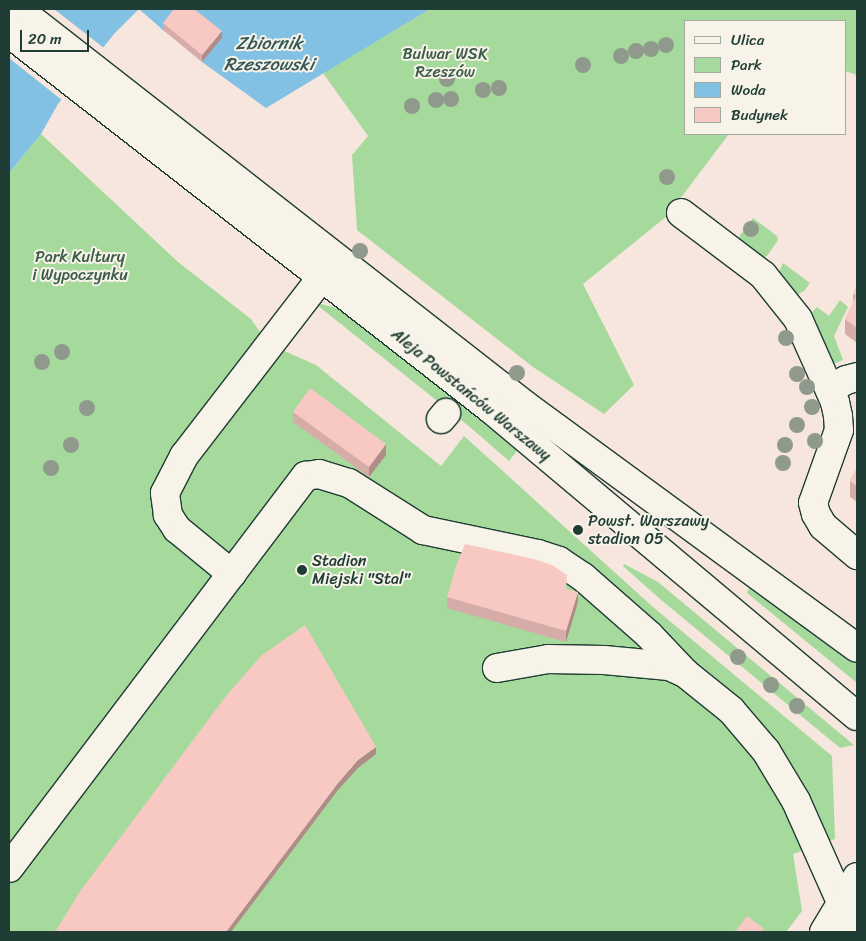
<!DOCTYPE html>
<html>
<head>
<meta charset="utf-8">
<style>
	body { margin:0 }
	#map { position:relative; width:866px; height:941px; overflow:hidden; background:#f7e6dd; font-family:Sriracha,sans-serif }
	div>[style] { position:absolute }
	.green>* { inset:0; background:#a6da9c }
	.water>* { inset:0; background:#82c1e3 }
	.pier>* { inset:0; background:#f7e6dd }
	.roads { filter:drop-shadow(1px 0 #1f3d34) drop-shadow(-1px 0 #1f3d34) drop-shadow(0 1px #1f3d34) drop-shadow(0 -1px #1f3d34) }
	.minor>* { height:28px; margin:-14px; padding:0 14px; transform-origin:14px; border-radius:14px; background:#f7f3e8 }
	.major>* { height:28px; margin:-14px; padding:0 14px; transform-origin:14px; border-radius:14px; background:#f7f3e8 }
	.trees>* { width:16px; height:16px; margin:-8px; border-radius:50%; background:#8f9a8c }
	.wall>* { inset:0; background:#d5aca8 }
	.shaded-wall>* { inset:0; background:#ae8c88 }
	.building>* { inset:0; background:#f8c8c3 }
	.dots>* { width:14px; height:14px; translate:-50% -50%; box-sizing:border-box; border:2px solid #f7f3e8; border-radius:50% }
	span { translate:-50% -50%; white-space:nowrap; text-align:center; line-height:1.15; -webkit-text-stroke:4px #f7f3e8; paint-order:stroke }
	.park-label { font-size:16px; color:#3a5c49 }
	.street-label { font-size:16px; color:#1f3d34 }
	.poi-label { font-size:16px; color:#1f3d34 }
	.left { translate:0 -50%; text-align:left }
	.water-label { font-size:18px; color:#335757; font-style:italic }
	.frame { position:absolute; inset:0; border:10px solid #1f3d34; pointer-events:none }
	.legend { position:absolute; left:684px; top:20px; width:162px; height:115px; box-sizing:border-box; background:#f7f3e8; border:1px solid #a1aaa0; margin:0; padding:6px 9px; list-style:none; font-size:15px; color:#1f3d34 }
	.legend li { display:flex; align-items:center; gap:10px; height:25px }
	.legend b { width:25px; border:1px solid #a1aaa0 }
	.scale { position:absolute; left:20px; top:30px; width:69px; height:22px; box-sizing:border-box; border:2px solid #1f3d34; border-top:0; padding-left:6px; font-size:15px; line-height:18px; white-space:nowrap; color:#1f3d34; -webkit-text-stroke:4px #f7f3e8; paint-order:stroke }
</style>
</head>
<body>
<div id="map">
	<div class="green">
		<i style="clip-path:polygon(430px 9px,857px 9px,857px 75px,845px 71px,845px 21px,685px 21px,685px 134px,729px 134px,667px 216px,583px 284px,634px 385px,604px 414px,533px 367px,357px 230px,352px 155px,368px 136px,323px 73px)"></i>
		<i style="clip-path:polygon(41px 134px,178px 262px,251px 319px,262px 335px,280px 349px,316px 365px,441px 466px,464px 436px,653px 607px,832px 756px,835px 839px,793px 854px,802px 911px,786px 932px,9px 932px,9px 173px)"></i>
		<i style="clip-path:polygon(753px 218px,777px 236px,778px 240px,767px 256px,762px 258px,738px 242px,740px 235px)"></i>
		<i style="clip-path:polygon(783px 263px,810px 283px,804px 291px,797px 295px,792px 293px,778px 274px)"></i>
		<i style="clip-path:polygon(840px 300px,848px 307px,834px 336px,843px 360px,829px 366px,810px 314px,817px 307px,829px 316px)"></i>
		<i style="clip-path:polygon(321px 304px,343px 310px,486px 425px,517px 451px,509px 461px,471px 428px,317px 305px)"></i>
		<i style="clip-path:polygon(624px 564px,658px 582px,854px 745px,840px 748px,660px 599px,623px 566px)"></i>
		<i style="clip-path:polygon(749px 587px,752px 587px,857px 664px,857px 683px,747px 593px)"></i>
	</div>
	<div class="water">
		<i style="clip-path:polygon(9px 9px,180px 9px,163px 30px,139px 9px,114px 34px,58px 104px,41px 134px,9px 173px)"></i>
		<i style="clip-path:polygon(185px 9px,430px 9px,266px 108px,202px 62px,221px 38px)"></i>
	</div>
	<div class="pier">
		<i style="clip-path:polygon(9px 9px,54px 9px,104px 48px,63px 101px,9px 58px)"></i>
	</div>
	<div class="roads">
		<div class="minor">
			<i style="left:681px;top:213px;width:103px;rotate:37.1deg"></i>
			<i style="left:763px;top:275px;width:56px;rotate:51.5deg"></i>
			<i style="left:798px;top:319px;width:91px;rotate:66deg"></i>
			<i style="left:835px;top:402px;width:14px;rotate:78deg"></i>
			<i style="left:838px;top:416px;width:14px;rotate:86deg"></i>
			<i style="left:839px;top:430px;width:77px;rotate:109.6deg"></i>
			<i style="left:813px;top:503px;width:11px;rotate:75deg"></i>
			<i style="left:816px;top:514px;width:14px;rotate:60deg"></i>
			<i style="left:823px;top:526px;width:45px;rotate:40.5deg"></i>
			<i style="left:830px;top:389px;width:18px;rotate:-29deg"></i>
			<i style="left:846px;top:380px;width:11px;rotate:-15deg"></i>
			<i style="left:441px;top:419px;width:8px;rotate:-50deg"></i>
			<i style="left:232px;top:574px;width:71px;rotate:-140.7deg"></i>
			<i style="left:177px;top:529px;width:17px;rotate:-123deg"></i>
			<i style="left:168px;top:515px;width:22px;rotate:-98deg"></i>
			<i style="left:165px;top:493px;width:42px;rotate:-62.8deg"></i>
			<i style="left:184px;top:456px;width:226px;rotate:-52.4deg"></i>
			<i style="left:497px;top:668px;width:52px;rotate:-10deg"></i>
			<i style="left:548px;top:659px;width:56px;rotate:1deg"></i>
			<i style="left:604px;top:660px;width:65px;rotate:5.3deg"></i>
			<i style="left:669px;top:666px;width:17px;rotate:24deg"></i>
			<i style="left:685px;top:673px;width:59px;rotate:38.8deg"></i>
			<i style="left:731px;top:710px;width:54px;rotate:49.5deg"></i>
			<i style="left:766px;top:751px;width:58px;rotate:59deg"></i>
			<i style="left:796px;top:801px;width:111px;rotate:66deg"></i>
			<i style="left:841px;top:902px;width:23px;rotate:47deg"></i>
			<i style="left:857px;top:919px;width:18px;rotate:133deg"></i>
			<i style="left:9px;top:868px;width:492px;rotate:-52.9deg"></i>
			<i style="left:306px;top:476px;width:13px;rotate:-9deg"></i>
			<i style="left:319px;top:474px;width:31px;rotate:17deg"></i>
			<i style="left:349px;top:483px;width:88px;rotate:32.4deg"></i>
			<i style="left:423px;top:530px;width:117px;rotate:11.8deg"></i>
			<i style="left:538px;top:554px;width:22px;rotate:18deg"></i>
			<i style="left:559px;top:561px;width:29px;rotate:34deg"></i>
			<i style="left:583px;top:577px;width:88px;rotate:41.3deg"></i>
			<i style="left:649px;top:635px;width:52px;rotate:46.5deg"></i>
			<i style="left:824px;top:932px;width:64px;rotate:-59deg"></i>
		</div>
		<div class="major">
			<i style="left:18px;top:9px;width:643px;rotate:37.99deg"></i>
			<i style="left:525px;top:405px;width:411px;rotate:36.2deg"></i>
			<i style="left:9px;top:33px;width:613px;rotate:37.97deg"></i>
			<i style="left:492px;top:410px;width:476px;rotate:40deg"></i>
		</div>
	</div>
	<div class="trees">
		<i style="left:666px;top:45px"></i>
		<i style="left:651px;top:49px"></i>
		<i style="left:636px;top:51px"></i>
		<i style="left:621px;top:56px"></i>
		<i style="left:583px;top:65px"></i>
		<i style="left:447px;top:79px"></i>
		<i style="left:499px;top:88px"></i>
		<i style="left:483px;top:90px"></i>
		<i style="left:451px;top:99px"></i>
		<i style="left:436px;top:100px"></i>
		<i style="left:412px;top:106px"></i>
		<i style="left:667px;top:177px"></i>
		<i style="left:751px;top:229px"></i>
		<i style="left:360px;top:251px"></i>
		<i style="left:786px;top:338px"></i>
		<i style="left:62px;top:352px"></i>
		<i style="left:42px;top:362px"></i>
		<i style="left:517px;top:373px"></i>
		<i style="left:797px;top:374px"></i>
		<i style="left:807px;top:387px"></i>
		<i style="left:812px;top:407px"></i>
		<i style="left:87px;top:408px"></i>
		<i style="left:797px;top:425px"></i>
		<i style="left:815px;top:441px"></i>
		<i style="left:71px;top:445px"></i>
		<i style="left:785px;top:445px"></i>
		<i style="left:783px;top:463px"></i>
		<i style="left:51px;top:468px"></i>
		<i style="left:738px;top:657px"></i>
		<i style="left:771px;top:685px"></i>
		<i style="left:797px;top:706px"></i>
	</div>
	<div class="wall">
		<i style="clip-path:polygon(163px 23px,222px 38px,202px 62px,163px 30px)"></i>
		<i style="clip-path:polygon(857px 286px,857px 343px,845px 334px,845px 319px,853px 303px,853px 294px)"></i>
		<i style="clip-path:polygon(293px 412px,386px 455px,369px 477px,293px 422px)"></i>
		<i style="clip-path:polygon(857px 468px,857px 502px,850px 497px,850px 481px)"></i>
		<i style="clip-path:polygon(447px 597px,578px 602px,566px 642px,447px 608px)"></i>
	</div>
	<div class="shaded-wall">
		<i style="clip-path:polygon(222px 31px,222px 38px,202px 62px,202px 55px)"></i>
		<i style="clip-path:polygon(386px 444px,386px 455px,369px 477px,369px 467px)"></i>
		<i style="clip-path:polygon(578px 592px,578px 602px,566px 642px,566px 631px)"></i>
		<i style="clip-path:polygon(376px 747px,376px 754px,358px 768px,338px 790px,231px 932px,226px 932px,338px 783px,358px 760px)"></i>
	</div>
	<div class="building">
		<i style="clip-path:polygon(174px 9px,194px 9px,222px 31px,202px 55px,163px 23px)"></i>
		<i style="clip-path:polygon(857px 286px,857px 328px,845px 319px,856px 296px,853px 294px)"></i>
		<i style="clip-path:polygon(310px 388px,386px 444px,369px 467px,293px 412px)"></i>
		<i style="clip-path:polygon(857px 468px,857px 486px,850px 481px)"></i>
		<i style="clip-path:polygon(465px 544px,534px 559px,552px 565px,567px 575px,566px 589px,578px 592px,566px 631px,447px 597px,456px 566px)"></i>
		<i style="clip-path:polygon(305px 625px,376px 747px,358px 760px,338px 783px,226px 932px,55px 932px,81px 890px,226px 696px,261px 656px)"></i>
		<i style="clip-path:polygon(747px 916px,764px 929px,762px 932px,735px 932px)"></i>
	</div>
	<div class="dots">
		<i style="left:578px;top:530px;background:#1f3d34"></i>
		<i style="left:302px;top:570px;background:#1f3d34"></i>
	</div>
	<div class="park-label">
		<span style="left:445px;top:63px">Bulwar WSK<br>Rzeszów</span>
		<span style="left:80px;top:266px">Park Kultury<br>i Wypoczynku</span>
	</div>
	<div class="street-label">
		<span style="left:471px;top:395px;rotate:39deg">Aleja Powstańców Warszawy</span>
	</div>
	<div class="poi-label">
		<span class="left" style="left:588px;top:530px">Powst. Warszawy<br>stadion 05</span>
		<span class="left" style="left:312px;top:570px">Stadion<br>Miejski "Stal"</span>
	</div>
	<div class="water-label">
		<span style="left:269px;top:54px">Zbiornik<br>Rzeszowski</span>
	</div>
	<div class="frame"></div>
	<ul class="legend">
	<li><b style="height:6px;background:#f7f3e8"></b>Ulica</li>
	<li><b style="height:14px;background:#a6da9c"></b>Park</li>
	<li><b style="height:14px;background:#82c1e3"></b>Woda</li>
	<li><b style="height:14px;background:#f8c8c3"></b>Budynek</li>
	</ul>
	<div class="scale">20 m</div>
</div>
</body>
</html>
